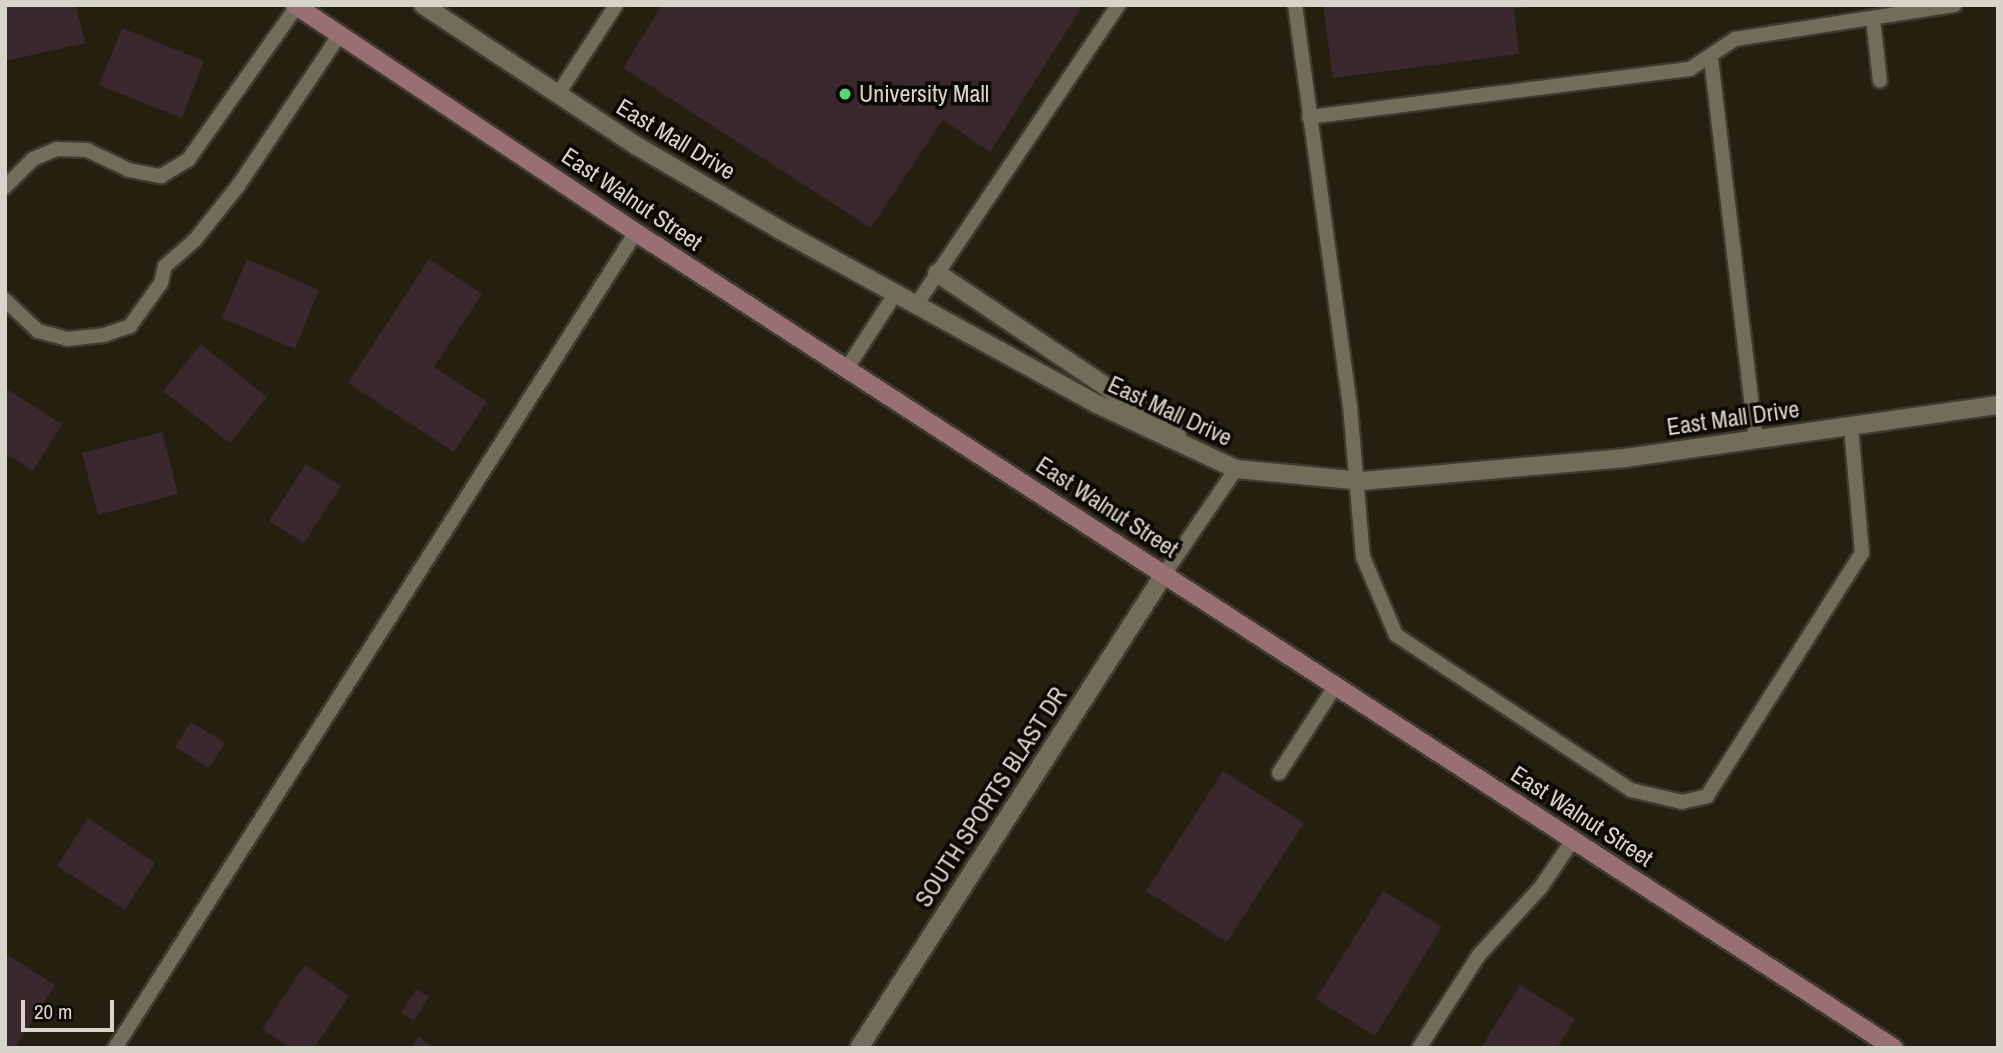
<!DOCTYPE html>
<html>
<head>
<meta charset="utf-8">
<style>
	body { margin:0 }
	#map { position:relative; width:2003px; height:1053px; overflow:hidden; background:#241f0f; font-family:"Archivo Narrow",sans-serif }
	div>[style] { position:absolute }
	.building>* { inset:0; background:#3a282f }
	.roads { filter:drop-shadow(2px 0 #3d3a30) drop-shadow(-2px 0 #3d3a30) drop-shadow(0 2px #3d3a30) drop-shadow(0 -2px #3d3a30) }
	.lane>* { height:14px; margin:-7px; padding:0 7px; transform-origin:7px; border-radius:7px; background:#726d5a }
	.street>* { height:18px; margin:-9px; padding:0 9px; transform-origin:9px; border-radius:9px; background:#726d5a }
	.secondary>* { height:18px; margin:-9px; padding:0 9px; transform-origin:9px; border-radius:9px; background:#996f71 }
	.dots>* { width:19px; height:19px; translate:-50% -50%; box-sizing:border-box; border:4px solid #0b0904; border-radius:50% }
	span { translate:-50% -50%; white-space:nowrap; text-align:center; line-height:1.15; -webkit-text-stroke:7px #0b0904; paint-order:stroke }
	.poi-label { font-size:24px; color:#d7d4ca }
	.left { translate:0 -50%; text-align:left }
	.street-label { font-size:24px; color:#d7d4ca }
	.frame { position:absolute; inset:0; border:7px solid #d7d4ca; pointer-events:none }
	.scale { position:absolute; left:21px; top:1000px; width:93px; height:32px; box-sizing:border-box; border:4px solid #d7d4ca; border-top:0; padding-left:9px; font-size:21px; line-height:24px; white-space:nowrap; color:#d7d4ca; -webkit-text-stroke:5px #0b0904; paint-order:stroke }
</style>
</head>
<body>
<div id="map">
	<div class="building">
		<i style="clip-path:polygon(5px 5px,76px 5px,85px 43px,5px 61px)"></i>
		<i style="clip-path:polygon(662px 5px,1083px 5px,990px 152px,943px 120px,871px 228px,623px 68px)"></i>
		<i style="clip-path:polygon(1323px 5px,1530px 5px,1530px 7px,1514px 9px,1519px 54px,1333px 78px)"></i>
		<i style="clip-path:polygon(122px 28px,204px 61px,182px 118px,99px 85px)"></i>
		<i style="clip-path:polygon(247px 259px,319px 290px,295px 349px,222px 318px)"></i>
		<i style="clip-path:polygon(429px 259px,482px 294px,434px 367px,487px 402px,454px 452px,348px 383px)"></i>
		<i style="clip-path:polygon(201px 344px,267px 397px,230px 443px,163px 391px)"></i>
		<i style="clip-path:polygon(5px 388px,62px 424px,33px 471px,5px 453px)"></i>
		<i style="clip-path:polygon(162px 432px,178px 494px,98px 515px,82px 453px)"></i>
		<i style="clip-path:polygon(306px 464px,341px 486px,304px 543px,269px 521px)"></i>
		<i style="clip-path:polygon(191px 722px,225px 743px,209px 768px,175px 747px)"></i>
		<i style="clip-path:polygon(1223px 771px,1304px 823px,1227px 942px,1146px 891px)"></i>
		<i style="clip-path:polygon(88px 818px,155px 863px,125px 910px,57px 866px)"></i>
		<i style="clip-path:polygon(1383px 891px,1442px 927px,1375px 1036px,1316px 999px)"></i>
		<i style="clip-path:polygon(6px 954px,55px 985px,15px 1048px,5px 1048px)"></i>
		<i style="clip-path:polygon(305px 965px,349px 996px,314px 1048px,290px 1048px,262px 1029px)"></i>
		<i style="clip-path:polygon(1520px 985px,1575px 1019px,1557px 1048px,1481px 1048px)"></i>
		<i style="clip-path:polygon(416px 989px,429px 997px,414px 1021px,401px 1013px)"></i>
		<i style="clip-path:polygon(418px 1037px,435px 1048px,411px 1048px)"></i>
	</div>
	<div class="roads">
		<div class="lane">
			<i style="left:1295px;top:5px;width:405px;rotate:82.2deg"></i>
			<i style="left:1350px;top:406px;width:152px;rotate:85.1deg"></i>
			<i style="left:1363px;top:557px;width:85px;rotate:67.1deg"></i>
			<i style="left:1396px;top:635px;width:282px;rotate:33.4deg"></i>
			<i style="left:1631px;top:790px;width:52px;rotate:13.2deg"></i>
			<i style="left:1682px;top:802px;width:26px;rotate:-13deg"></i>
			<i style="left:1707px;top:796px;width:288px;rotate:-57.5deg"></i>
			<i style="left:1862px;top:553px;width:127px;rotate:-95deg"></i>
			<i style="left:1873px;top:19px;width:62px;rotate:83.6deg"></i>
			<i style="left:1711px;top:58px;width:384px;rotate:83.3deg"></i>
			<i style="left:558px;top:94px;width:106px;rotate:-56.9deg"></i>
			<i style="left:1309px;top:117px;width:384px;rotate:-7.2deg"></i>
			<i style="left:1690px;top:69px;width:54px;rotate:-33.7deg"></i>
			<i style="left:1735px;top:39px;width:222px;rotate:-8.8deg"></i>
			<i style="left:5px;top:187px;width:40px;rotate:-45deg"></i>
			<i style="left:33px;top:159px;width:26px;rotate:-23deg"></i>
			<i style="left:57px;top:149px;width:30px;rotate:2deg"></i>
			<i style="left:87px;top:150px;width:47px;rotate:25.5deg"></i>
			<i style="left:129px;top:170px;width:33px;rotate:11deg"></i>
			<i style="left:161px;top:176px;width:31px;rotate:-31deg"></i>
			<i style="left:188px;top:160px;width:189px;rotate:-54.7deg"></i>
			<i style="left:5px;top:300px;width:45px;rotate:43.2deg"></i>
			<i style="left:38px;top:331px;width:30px;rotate:15deg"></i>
			<i style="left:67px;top:339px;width:37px;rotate:-6deg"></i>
			<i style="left:104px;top:335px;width:28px;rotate:-19deg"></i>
			<i style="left:130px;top:326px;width:53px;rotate:-54.2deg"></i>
			<i style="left:161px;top:283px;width:17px;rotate:-77deg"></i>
			<i style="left:165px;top:266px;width:40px;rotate:-41deg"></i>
			<i style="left:195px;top:240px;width:69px;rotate:-51.5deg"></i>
			<i style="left:238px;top:186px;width:183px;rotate:-56.1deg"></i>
			<i style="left:916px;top:305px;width:362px;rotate:-56deg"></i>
			<i style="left:847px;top:368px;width:88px;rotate:-57deg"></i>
			<i style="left:1165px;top:573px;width:126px;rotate:-55.7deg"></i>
			<i style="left:1279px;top:773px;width:105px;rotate:-57.1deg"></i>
			<i style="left:115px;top:1048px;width:968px;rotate:-57.44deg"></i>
			<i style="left:1419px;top:1048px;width:111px;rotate:-57.2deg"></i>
			<i style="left:1479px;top:955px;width:92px;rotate:-47.6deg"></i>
			<i style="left:1541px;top:887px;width:57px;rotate:-55.8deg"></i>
		</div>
		<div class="street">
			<i style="left:423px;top:5px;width:256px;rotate:33.4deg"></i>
			<i style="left:637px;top:146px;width:166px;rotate:30.4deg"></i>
			<i style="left:780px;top:230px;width:362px;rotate:28.8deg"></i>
			<i style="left:1097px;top:404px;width:153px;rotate:25.1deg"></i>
			<i style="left:1236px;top:469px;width:127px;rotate:5.4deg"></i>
			<i style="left:1362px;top:481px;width:264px;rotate:-5deg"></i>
			<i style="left:1625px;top:458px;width:377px;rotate:-8.1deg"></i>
			<i style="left:937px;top:273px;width:289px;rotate:33.9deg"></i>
			<i style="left:859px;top:1048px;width:565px;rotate:-57.21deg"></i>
		</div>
		<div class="secondary">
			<i style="left:295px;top:5px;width:431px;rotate:33.7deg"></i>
			<i style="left:654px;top:244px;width:1478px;rotate:32.96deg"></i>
		</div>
	</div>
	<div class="dots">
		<i style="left:845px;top:94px;background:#56d671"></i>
	</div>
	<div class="poi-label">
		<span class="left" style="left:859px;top:94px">University Mall</span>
	</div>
	<div class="street-label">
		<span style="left:676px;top:139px;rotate:31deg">East Mall Drive</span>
		<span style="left:632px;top:199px;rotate:34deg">East Walnut Street</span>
		<span style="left:1170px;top:411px;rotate:25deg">East Mall Drive</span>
		<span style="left:1733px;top:418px;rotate:-8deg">East Mall Drive</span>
		<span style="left:1107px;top:507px;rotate:33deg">East Walnut Street</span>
		<span style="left:991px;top:797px;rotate:-57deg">SOUTH SPORTS BLAST DR</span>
		<span style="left:1582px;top:816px;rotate:33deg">East Walnut Street</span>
	</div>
	<div class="frame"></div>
	<div class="scale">20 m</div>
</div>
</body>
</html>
